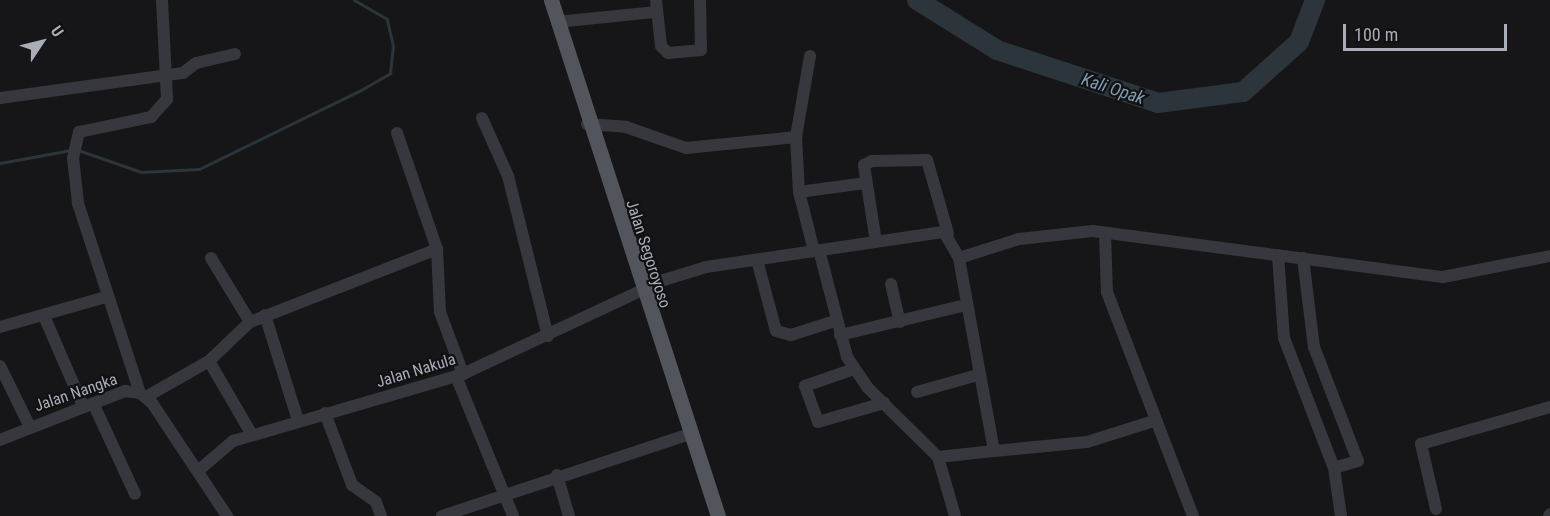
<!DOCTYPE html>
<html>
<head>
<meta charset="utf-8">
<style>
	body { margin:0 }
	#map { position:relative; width:1550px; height:516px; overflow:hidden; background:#161618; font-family:"Roboto Condensed",sans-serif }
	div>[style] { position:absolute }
	.stream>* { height:3px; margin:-1.5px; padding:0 1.5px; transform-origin:1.5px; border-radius:1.5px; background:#2c353c }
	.river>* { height:20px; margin:-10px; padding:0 10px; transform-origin:10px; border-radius:10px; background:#2c353c }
	.minor>* { height:12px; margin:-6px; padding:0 6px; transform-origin:6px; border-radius:6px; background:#37383d }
	.major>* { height:15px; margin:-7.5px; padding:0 7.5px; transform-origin:7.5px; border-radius:7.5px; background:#53555c }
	span { translate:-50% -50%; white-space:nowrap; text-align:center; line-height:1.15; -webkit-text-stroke:4.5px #111113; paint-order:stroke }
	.street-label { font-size:16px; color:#a8adb8 }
	.water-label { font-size:18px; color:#7f9bb3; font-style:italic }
	.north { position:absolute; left:12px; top:12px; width:60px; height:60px; -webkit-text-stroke:4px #111113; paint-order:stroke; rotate:55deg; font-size:16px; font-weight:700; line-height:24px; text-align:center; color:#a8adb8 }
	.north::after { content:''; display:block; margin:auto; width:21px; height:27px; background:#a8adb8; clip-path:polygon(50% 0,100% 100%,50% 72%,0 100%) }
	.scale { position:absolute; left:1343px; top:24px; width:164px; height:27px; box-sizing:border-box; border:3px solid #a8adb8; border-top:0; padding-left:8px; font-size:18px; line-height:21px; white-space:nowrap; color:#a8adb8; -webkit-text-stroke:4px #111113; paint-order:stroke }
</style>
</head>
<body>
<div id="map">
	<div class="stream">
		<i style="left:78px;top:150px;width:67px;rotate:19.2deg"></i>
		<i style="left:141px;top:172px;width:58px;rotate:-3deg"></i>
		<i style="left:199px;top:169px;width:180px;rotate:-26deg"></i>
		<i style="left:361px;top:90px;width:34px;rotate:-30deg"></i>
		<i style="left:390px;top:73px;width:27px;rotate:-84deg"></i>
		<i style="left:393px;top:46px;width:28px;rotate:-103deg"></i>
		<i style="left:387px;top:19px;width:38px;rotate:-150deg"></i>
		<i style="left:0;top:163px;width:72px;rotate:-10.4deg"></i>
	</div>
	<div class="river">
		<i style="left:917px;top:0;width:94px;rotate:32deg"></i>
		<i style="left:997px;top:50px;width:169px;rotate:18.2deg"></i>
		<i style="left:1158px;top:103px;width:86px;rotate:-7.4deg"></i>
		<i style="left:1243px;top:92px;width:75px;rotate:-41.8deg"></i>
		<i style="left:1299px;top:42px;width:45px;rotate:-69.1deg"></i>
	</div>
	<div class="minor">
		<i style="left:656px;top:0;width:46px;rotate:83.8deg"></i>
		<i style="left:661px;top:46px;width:10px;rotate:45deg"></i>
		<i style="left:668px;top:53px;width:33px;rotate:-5deg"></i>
		<i style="left:701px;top:50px;width:50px;rotate:-91.1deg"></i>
		<i style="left:557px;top:22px;width:100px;rotate:-5.8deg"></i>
		<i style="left:810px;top:56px;width:82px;rotate:99.8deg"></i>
		<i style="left:796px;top:137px;width:55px;rotate:86.9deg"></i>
		<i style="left:799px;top:192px;width:61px;rotate:75.7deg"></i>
		<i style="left:0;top:98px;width:185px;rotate:-7.8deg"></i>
		<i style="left:183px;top:73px;width:16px;rotate:-38deg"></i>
		<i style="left:196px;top:63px;width:40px;rotate:-13deg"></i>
		<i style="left:482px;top:118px;width:64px;rotate:65.9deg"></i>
		<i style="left:508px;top:176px;width:165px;rotate:76deg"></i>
		<i style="left:587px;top:124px;width:39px;rotate:4deg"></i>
		<i style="left:626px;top:127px;width:64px;rotate:19.3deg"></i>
		<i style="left:686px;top:148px;width:111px;rotate:-5.7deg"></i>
		<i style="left:397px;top:133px;width:123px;rotate:71deg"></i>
		<i style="left:437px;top:249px;width:63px;rotate:87.3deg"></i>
		<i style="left:440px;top:312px;width:66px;rotate:69.6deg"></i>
		<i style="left:799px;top:192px;width:68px;rotate:-7.7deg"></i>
		<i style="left:1105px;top:233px;width:59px;rotate:88.1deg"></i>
		<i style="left:1107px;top:292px;width:240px;rotate:69deg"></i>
		<i style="left:876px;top:242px;width:78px;rotate:-98.9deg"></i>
		<i style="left:864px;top:165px;width:9px;rotate:-27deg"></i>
		<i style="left:872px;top:161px;width:55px;rotate:-1deg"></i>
		<i style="left:927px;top:160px;width:76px;rotate:74deg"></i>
		<i style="left:819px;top:250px;width:111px;rotate:75.3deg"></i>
		<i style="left:847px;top:357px;width:36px;rotate:56deg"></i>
		<i style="left:867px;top:387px;width:100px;rotate:44.6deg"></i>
		<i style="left:938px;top:457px;width:61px;rotate:73.9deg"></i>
		<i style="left:1278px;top:255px;width:83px;rotate:85.9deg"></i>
		<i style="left:1284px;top:338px;width:139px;rotate:69deg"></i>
		<i style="left:1334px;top:468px;width:49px;rotate:81.7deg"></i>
		<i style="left:211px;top:258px;width:75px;rotate:58.6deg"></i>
		<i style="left:1303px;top:258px;width:90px;rotate:83deg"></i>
		<i style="left:1314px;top:347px;width:122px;rotate:68.9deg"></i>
		<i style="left:1358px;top:461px;width:25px;rotate:164deg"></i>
		<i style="left:757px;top:260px;width:73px;rotate:75deg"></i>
		<i style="left:776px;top:331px;width:16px;rotate:15deg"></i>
		<i style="left:791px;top:335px;width:46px;rotate:-17.7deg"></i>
		<i style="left:891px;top:284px;width:39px;rotate:77deg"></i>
		<i style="left:265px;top:315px;width:110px;rotate:72.6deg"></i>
		<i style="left:44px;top:316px;width:98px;rotate:66.6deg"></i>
		<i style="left:0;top:327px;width:110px;rotate:-15.8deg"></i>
		<i style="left:840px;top:335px;width:130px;rotate:-13.4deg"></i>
		<i style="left:209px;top:361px;width:86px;rotate:59.8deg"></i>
		<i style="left:0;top:366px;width:68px;rotate:63.8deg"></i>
		<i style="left:854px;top:369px;width:52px;rotate:160.9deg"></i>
		<i style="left:805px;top:386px;width:38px;rotate:70deg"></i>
		<i style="left:818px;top:422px;width:69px;rotate:-16.1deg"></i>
		<i style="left:456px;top:376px;width:151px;rotate:67.8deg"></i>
		<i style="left:917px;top:392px;width:63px;rotate:-15.6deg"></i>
		<i style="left:140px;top:393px;width:200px;rotate:-108.1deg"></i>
		<i style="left:78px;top:203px;width:45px;rotate:-96.3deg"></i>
		<i style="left:73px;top:158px;width:27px;rotate:-77deg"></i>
		<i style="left:79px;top:132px;width:74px;rotate:-11.8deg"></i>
		<i style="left:151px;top:117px;width:24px;rotate:-48deg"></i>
		<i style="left:167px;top:99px;width:99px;rotate:-92.9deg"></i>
		<i style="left:146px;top:397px;width:73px;rotate:-29.7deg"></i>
		<i style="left:209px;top:361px;width:57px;rotate:-43.6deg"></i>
		<i style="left:250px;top:322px;width:201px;rotate:-21.3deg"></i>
		<i style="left:93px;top:403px;width:100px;rotate:65.2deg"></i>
		<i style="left:325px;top:413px;width:77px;rotate:69.4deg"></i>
		<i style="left:352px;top:485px;width:29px;rotate:35deg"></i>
		<i style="left:376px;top:502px;width:15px;rotate:70deg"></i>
		<i style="left:0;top:440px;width:134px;rotate:-21.4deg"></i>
		<i style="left:125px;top:391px;width:15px;rotate:8deg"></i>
		<i style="left:140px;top:393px;width:16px;rotate:40deg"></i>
		<i style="left:152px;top:403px;width:136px;rotate:56.4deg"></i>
		<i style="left:994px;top:451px;width:93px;rotate:-5.5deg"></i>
		<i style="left:1087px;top:442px;width:70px;rotate:-17.4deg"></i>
		<i style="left:938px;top:457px;width:56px;rotate:-6.1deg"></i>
		<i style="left:994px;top:451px;width:196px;rotate:-100.3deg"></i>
		<i style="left:199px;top:470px;width:45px;rotate:-40.5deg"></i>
		<i style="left:233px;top:441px;width:240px;rotate:-16.2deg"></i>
		<i style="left:463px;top:374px;width:222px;rotate:-25.1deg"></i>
		<i style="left:664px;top:280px;width:44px;rotate:-17.2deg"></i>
		<i style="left:706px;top:267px;width:241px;rotate:-8.4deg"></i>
		<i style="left:944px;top:232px;width:30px;rotate:60deg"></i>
		<i style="left:959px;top:258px;width:63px;rotate:-17.6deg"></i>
		<i style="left:1019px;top:239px;width:74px;rotate:-6.2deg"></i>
		<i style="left:1093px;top:231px;width:353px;rotate:7.5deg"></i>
		<i style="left:1443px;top:277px;width:109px;rotate:-11.1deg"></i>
		<i style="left:557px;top:475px;width:43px;rotate:73.7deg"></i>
		<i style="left:1436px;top:509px;width:67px;rotate:-103deg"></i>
		<i style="left:1421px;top:444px;width:134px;rotate:-16deg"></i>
		<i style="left:442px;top:516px;width:261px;rotate:-18.3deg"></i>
		<i style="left:1549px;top:516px;width:2px;rotate:-63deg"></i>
	</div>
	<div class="major">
		<i style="left:551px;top:0;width:542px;rotate:72.07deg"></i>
	</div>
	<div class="street-label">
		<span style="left:648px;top:254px;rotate:72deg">Jalan Segoroyoso</span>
		<span style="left:416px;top:371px;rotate:-17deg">Jalan Nakula</span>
		<span style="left:76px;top:393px;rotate:-19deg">Jalan Nangka</span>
	</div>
	<div class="water-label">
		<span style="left:1113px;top:89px;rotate:18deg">Kali Opak</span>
	</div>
	<div class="north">U</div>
	<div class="scale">100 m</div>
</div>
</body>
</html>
